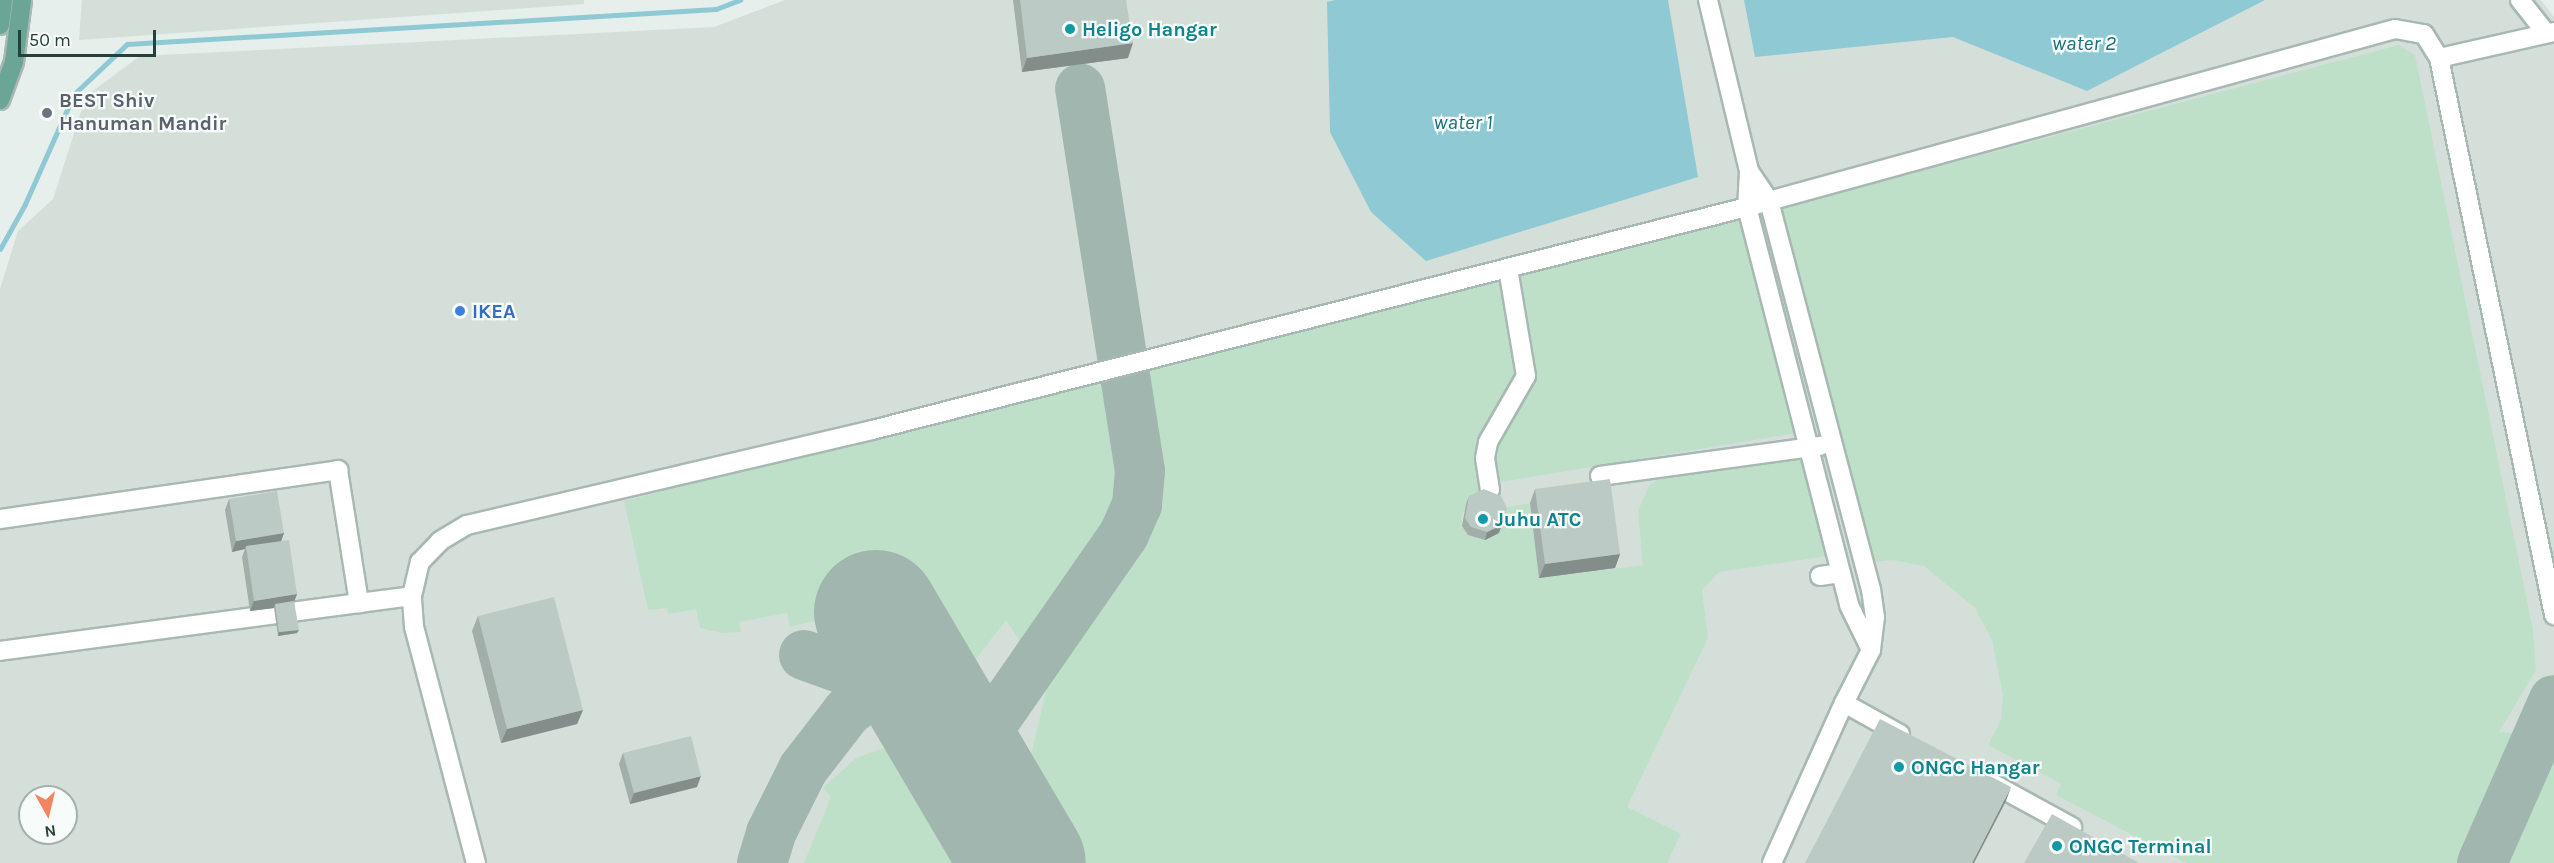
<!DOCTYPE html>
<html>
<head>
<meta charset="utf-8">
<style>
	body { margin:0 }
	#map { position:relative; width:2554px; height:863px; overflow:hidden; background:#e6efeb; font-family:Karla,sans-serif }
	div>[style] { position:absolute }
	.built>* { inset:0; background:#d4dfda }
	.green>* { inset:0; background:#bfe0c8 }
	.water>* { inset:0; background:#8ec9d4 }
	.stream>* { height:5px; margin:-2.5px; padding:0 2.5px; transform-origin:2.5px; border-radius:2.5px; background:#8ec9d4 }
	.taxiway>* { height:50px; margin:-25px; padding:0 25px; transform-origin:25px; border-radius:25px; background:#a2b6b0 }
	.runway>* { height:124px; margin:-62px; padding:0 62px; transform-origin:62px; border-radius:62px; background:#a2b6b0 }
	.roads { filter:drop-shadow(2px 0 #a8b8b2) drop-shadow(-2px 0 #a8b8b2) drop-shadow(0 2px #a8b8b2) drop-shadow(0 -2px #a8b8b2) }
	.minor>* { height:18px; margin:-9px; padding:0 9px; transform-origin:9px; border-radius:9px; background:#fff }
	.major>* { height:18px; margin:-9px; padding:0 9px; transform-origin:9px; border-radius:9px; background:#6aa596 }
	.wall>* { inset:0; background:#a1aea9 }
	.shaded-wall>* { inset:0; background:#838d89 }
	.building>* { inset:0; background:#bbcac4 }
	.dots>* { width:16px; height:16px; translate:-50% -50%; box-sizing:border-box; border:3px solid #f7fbf9; border-radius:50% }
	span { translate:-50% -50%; white-space:nowrap; text-align:center; line-height:1.15; -webkit-text-stroke:4.5px #f7fbf9; paint-order:stroke }
	.culture-label { font-size:20px; color:#0d838f; font-weight:700 }
	.left { translate:0 -50%; text-align:left }
	.worship-label { font-size:20px; color:#5b616d; font-weight:700 }
	.shop-label { font-size:20px; color:#366cbe; font-weight:700 }
	.water-label { font-size:21px; color:#1c6f80; font-style:italic }
	.north { position:absolute; left:18px; top:785px; width:60px; height:60px; box-sizing:border-box; background:#f7fbf9; border:2px solid #a3b1ad; border-radius:50%; rotate:172deg; font-size:16px; font-weight:700; line-height:24px; text-align:center; color:#24423a }
	.north::after { content:''; display:block; margin:auto; width:21px; height:27px; background:#f4845f; clip-path:polygon(50% 0,100% 100%,50% 72%,0 100%) }
	.scale { position:absolute; left:18px; top:30px; width:138px; height:27px; box-sizing:border-box; border:3px solid #24423a; border-top:0; padding-left:8px; font-size:18px; line-height:21px; white-space:nowrap; color:#24423a; -webkit-text-stroke:4px #f7fbf9; paint-order:stroke }
</style>
</head>
<body>
<div id="map">
	<div class="built">
		<i style="clip-path:polygon(82px 0,584px 0,584px 4px,79px 40px)"></i>
		<i style="clip-path:polygon(evenodd,785px 0,2541px 0,2554px 17px,2554px 863px,0 863px,0 289px,18px 231px,53px 199px,86px 96px,140px 56px,714px 27px,785px 0,30px 797px,66px 797px,66px 833px,30px 833px,30px 797px)"></i>
	</div>
	<div class="green">
		<i style="clip-path:polygon(2399px 45px,2415px 55px,2533px 630px,2536px 670px,2499px 732px,2522px 734px,2464px 863px,2186px 863px,2056px 795px,2061px 784px,1988px 745px,2001px 720px,2003px 695px,1992px 640px,1975px 608px,1924px 566px,1893px 560px,1874px 562px,1781px 208px)"></i>
		<i style="clip-path:polygon(1742px 218px,1796px 433px,1495px 483px,1492px 451px,1532px 374px,1516px 273px)"></i>
		<i style="clip-path:polygon(1503px 276px,1517px 372px,1477px 449px,1481px 497px,1466px 504px,1461px 518px,1468px 535px,1485px 540px,1502px 527px,1502px 508px,1530px 503px,1540px 578px,1643px 565px,1638px 511px,1649px 486px,1658px 479px,1802px 454px,1828px 556px,1719px 572px,1702px 590px,1708px 638px,1627px 807px,1681px 834px,1667px 863px,1081px 863px,1039px 793px,1032px 775px,1031px 755px,1049px 678px,1152px 528px,1163px 503px,1143px 369px)"></i>
		<i style="clip-path:polygon(1119px 376px,1131px 489px,1118px 529px,1028px 653px,1006px 620px,964px 675px,905px 576px,839px 615px,790px 627px,787px 613px,739px 622px,741px 632px,723px 633px,700px 628px,696px 609px,668px 614px,667px 608px,648px 610px,624px 501px)"></i>
		<i style="clip-path:polygon(2554px 737px,2554px 863px,2500px 863px)"></i>
		<i style="clip-path:polygon(894px 744px,911px 750px,973px 863px,804px 863px,831px 797px,823px 788px,856px 758px)"></i>
	</div>
	<div class="water">
		<i style="clip-path:polygon(1335px 0,1668px 0,1698px 177px,1426px 261px,1371px 212px,1330px 132px,1327px 2px)"></i>
		<i style="clip-path:polygon(1744px 0,2265px 0,2087px 91px,1953px 37px,1755px 57px)"></i>
	</div>
	<div class="stream">
		<i style="left:0;top:249px;width:51px;rotate:-60.9deg"></i>
		<i style="left:25px;top:204px;width:120px;rotate:-66deg"></i>
		<i style="left:74px;top:94px;width:73px;rotate:-43.3deg"></i>
		<i style="left:127px;top:44px;width:590px;rotate:-3.4deg"></i>
		<i style="left:716px;top:9px;width:26px;rotate:-21deg"></i>
	</div>
	<div class="taxiway">
		<i style="left:804px;top:655px;width:47px;rotate:20deg"></i>
		<i style="left:848px;top:671px;width:22px;rotate:3deg"></i>
		<i style="left:870px;top:672px;width:38px;rotate:-11deg"></i>
		<i style="left:965px;top:763px;width:279px;rotate:-55.2deg"></i>
		<i style="left:1124px;top:534px;width:32px;rotate:-66deg"></i>
		<i style="left:1137px;top:505px;width:34px;rotate:-85deg"></i>
		<i style="left:1140px;top:471px;width:387px;rotate:-98.9deg"></i>
		<i style="left:762px;top:863px;width:31px;rotate:-73deg"></i>
		<i style="left:771px;top:833px;width:72px;rotate:-63.4deg"></i>
		<i style="left:803px;top:769px;width:72px;rotate:-52.3deg"></i>
		<i style="left:847px;top:712px;width:76px;rotate:-38.1deg"></i>
		<i style="left:2482px;top:863px;width:178px;rotate:-66.2deg"></i>
	</div>
	<div class="runway">
		<i style="left:876px;top:612px;width:291px;rotate:59.5deg"></i>
	</div>
	<div class="roads">
		<div class="minor">
			<i style="left:1708px;top:0;width:176px;rotate:76.5deg"></i>
			<i style="left:1749px;top:171px;width:36px;rotate:93deg"></i>
			<i style="left:1747px;top:207px;width:411px;rotate:75.6deg"></i>
			<i style="left:1849px;top:605px;width:50px;rotate:63.9deg"></i>
			<i style="left:2520px;top:0;width:42px;rotate:51.8deg"></i>
			<i style="left:2439px;top:58px;width:118px;rotate:-12.7deg"></i>
			<i style="left:1749px;top:171px;width:36px;rotate:56deg"></i>
			<i style="left:1769px;top:201px;width:401px;rotate:75.3deg"></i>
			<i style="left:1871px;top:589px;width:28px;rotate:82deg"></i>
			<i style="left:1875px;top:617px;width:33px;rotate:97deg"></i>
			<i style="left:1871px;top:650px;width:59px;rotate:117deg"></i>
			<i style="left:1844px;top:703px;width:64px;rotate:29deg"></i>
			<i style="left:1600px;top:476px;width:222px;rotate:-7.8deg"></i>
			<i style="left:1490px;top:490px;width:32px;rotate:-99deg"></i>
			<i style="left:1485px;top:458px;width:16px;rotate:-79deg"></i>
			<i style="left:1488px;top:442px;width:76px;rotate:-60.1deg"></i>
			<i style="left:1526px;top:376px;width:109px;rotate:-99.5deg"></i>
			<i style="left:0;top:519px;width:342px;rotate:-8.2deg"></i>
			<i style="left:338px;top:470px;width:135px;rotate:81deg"></i>
			<i style="left:359px;top:603px;width:362px;rotate:172.4deg"></i>
			<i style="left:1820px;top:576px;width:21px;rotate:-8deg"></i>
			<i style="left:359px;top:603px;width:53px;rotate:-7.5deg"></i>
			<i style="left:1988px;top:781px;width:96px;rotate:28.7deg"></i>
			<i style="left:476px;top:863px;width:244px;rotate:-104.7deg"></i>
			<i style="left:414px;top:627px;width:31px;rotate:-94deg"></i>
			<i style="left:412px;top:596px;width:35px;rotate:-77deg"></i>
			<i style="left:420px;top:562px;width:29px;rotate:-46deg"></i>
			<i style="left:440px;top:541px;width:31px;rotate:-31deg"></i>
			<i style="left:467px;top:525px;width:416px;rotate:-13.2deg"></i>
			<i style="left:872px;top:430px;width:903px;rotate:-14.3deg"></i>
			<i style="left:1747px;top:207px;width:672px;rotate:-15.36deg"></i>
			<i style="left:2395px;top:29px;width:29px;rotate:10deg"></i>
			<i style="left:2424px;top:34px;width:28px;rotate:58deg"></i>
			<i style="left:2439px;top:58px;width:569px;rotate:78.33deg"></i>
			<i style="left:1772px;top:863px;width:175px;rotate:-65.8deg"></i>
		</div>
		<div class="major">
			<i style="left:0;top:25px;width:25px;rotate:-83deg"></i>
			<i style="left:0;top:100px;width:40px;rotate:-69.8deg"></i>
			<i style="left:14px;top:62px;width:63px;rotate:-82.6deg"></i>
		</div>
	</div>
	<div class="wall">
		<i style="clip-path:polygon(1013px 0,1126px 0,1128px 58px,1022px 72px)"></i>
		<i style="clip-path:polygon(1535px 489px,1620px 554px,1615px 568px,1539px 578px,1530px 503px)"></i>
		<i style="clip-path:polygon(1469px 496px,1499px 533px,1485px 540px,1468px 535px,1462px 526px,1466px 504px)"></i>
		<i style="clip-path:polygon(229px 499px,284px 533px,281px 541px,297px 594px,294px 601px,297px 633px,278px 636px,274px 608px,250px 611px,242px 557px,245px 549px,232px 552px,225px 510px)"></i>
		<i style="clip-path:polygon(478px 616px,583px 710px,577px 724px,501px 743px,472px 631px)"></i>
		<i style="clip-path:polygon(623px 753px,697px 787px,630px 804px,619px 764px)"></i>
	</div>
	<div class="shaded-wall">
		<i style="clip-path:polygon(1133px 43px,1128px 58px,1022px 72px,1027px 58px)"></i>
		<i style="clip-path:polygon(1502px 525px,1499px 533px,1485px 540px,1487px 532px)"></i>
		<i style="clip-path:polygon(284px 533px,280px 544px,246px 546px,245px 549px,232px 552px,236px 541px)"></i>
		<i style="clip-path:polygon(1620px 554px,1615px 568px,1539px 578px,1545px 564px)"></i>
		<i style="clip-path:polygon(297px 594px,293px 605px,275px 604px,274px 608px,250px 611px,254px 601px)"></i>
		<i style="clip-path:polygon(299px 630px,297px 633px,278px 636px,279px 632px)"></i>
		<i style="clip-path:polygon(583px 710px,577px 724px,501px 743px,507px 729px)"></i>
		<i style="clip-path:polygon(701px 776px,697px 787px,630px 804px,634px 793px)"></i>
		<i style="clip-path:polygon(2011px 787px,2006px 801px,1974px 863px,1972px 863px)"></i>
	</div>
	<div class="building">
		<i style="clip-path:polygon(1020px 0,1126px 0,1133px 43px,1027px 58px)"></i>
		<i style="clip-path:polygon(1610px 479px,1620px 554px,1545px 564px,1535px 489px)"></i>
		<i style="clip-path:polygon(1484px 489px,1501px 496px,1507px 508px,1502px 525px,1487px 532px,1471px 527px,1465px 518px,1469px 496px)"></i>
		<i style="clip-path:polygon(277px 491px,284px 533px,236px 541px,229px 499px)"></i>
		<i style="clip-path:polygon(289px 540px,297px 594px,254px 601px,246px 546px)"></i>
		<i style="clip-path:polygon(554px 597px,583px 710px,507px 729px,478px 616px)"></i>
		<i style="clip-path:polygon(294px 601px,299px 630px,279px 632px,275px 604px)"></i>
		<i style="clip-path:polygon(1880px 719px,2011px 787px,1972px 863px,1805px 863px)"></i>
		<i style="clip-path:polygon(691px 736px,701px 776px,634px 793px,623px 753px)"></i>
		<i style="clip-path:polygon(2052px 814px,2139px 863px,2024px 863px)"></i>
	</div>
	<div class="dots">
		<i style="left:1070px;top:29px;background:#0f9aa8"></i>
		<i style="left:47px;top:113px;background:#6b7280"></i>
		<i style="left:460px;top:311px;background:#3f7fe0"></i>
		<i style="left:1483px;top:519px;background:#0f9aa8"></i>
		<i style="left:1899px;top:767px;background:#0f9aa8"></i>
		<i style="left:2057px;top:846px;background:#0f9aa8"></i>
	</div>
	<div class="culture-label">
		<span class="left" style="left:1082px;top:29px">Heligo Hangar</span>
		<span class="left" style="left:1495px;top:519px">Juhu ATC</span>
		<span class="left" style="left:1911px;top:767px">ONGC Hangar</span>
		<span class="left" style="left:2069px;top:846px">ONGC Terminal</span>
	</div>
	<div class="worship-label">
		<span class="left" style="left:59px;top:112px">BEST Shiv<br>Hanuman Mandir</span>
	</div>
	<div class="shop-label">
		<span class="left" style="left:472px;top:311px">IKEA</span>
	</div>
	<div class="water-label">
		<span style="left:2084px;top:43px">water 2</span>
		<span style="left:1463px;top:122px">water 1</span>
	</div>
	<div class="north">N</div>
	<div class="scale">50 m</div>
</div>
</body>
</html>
